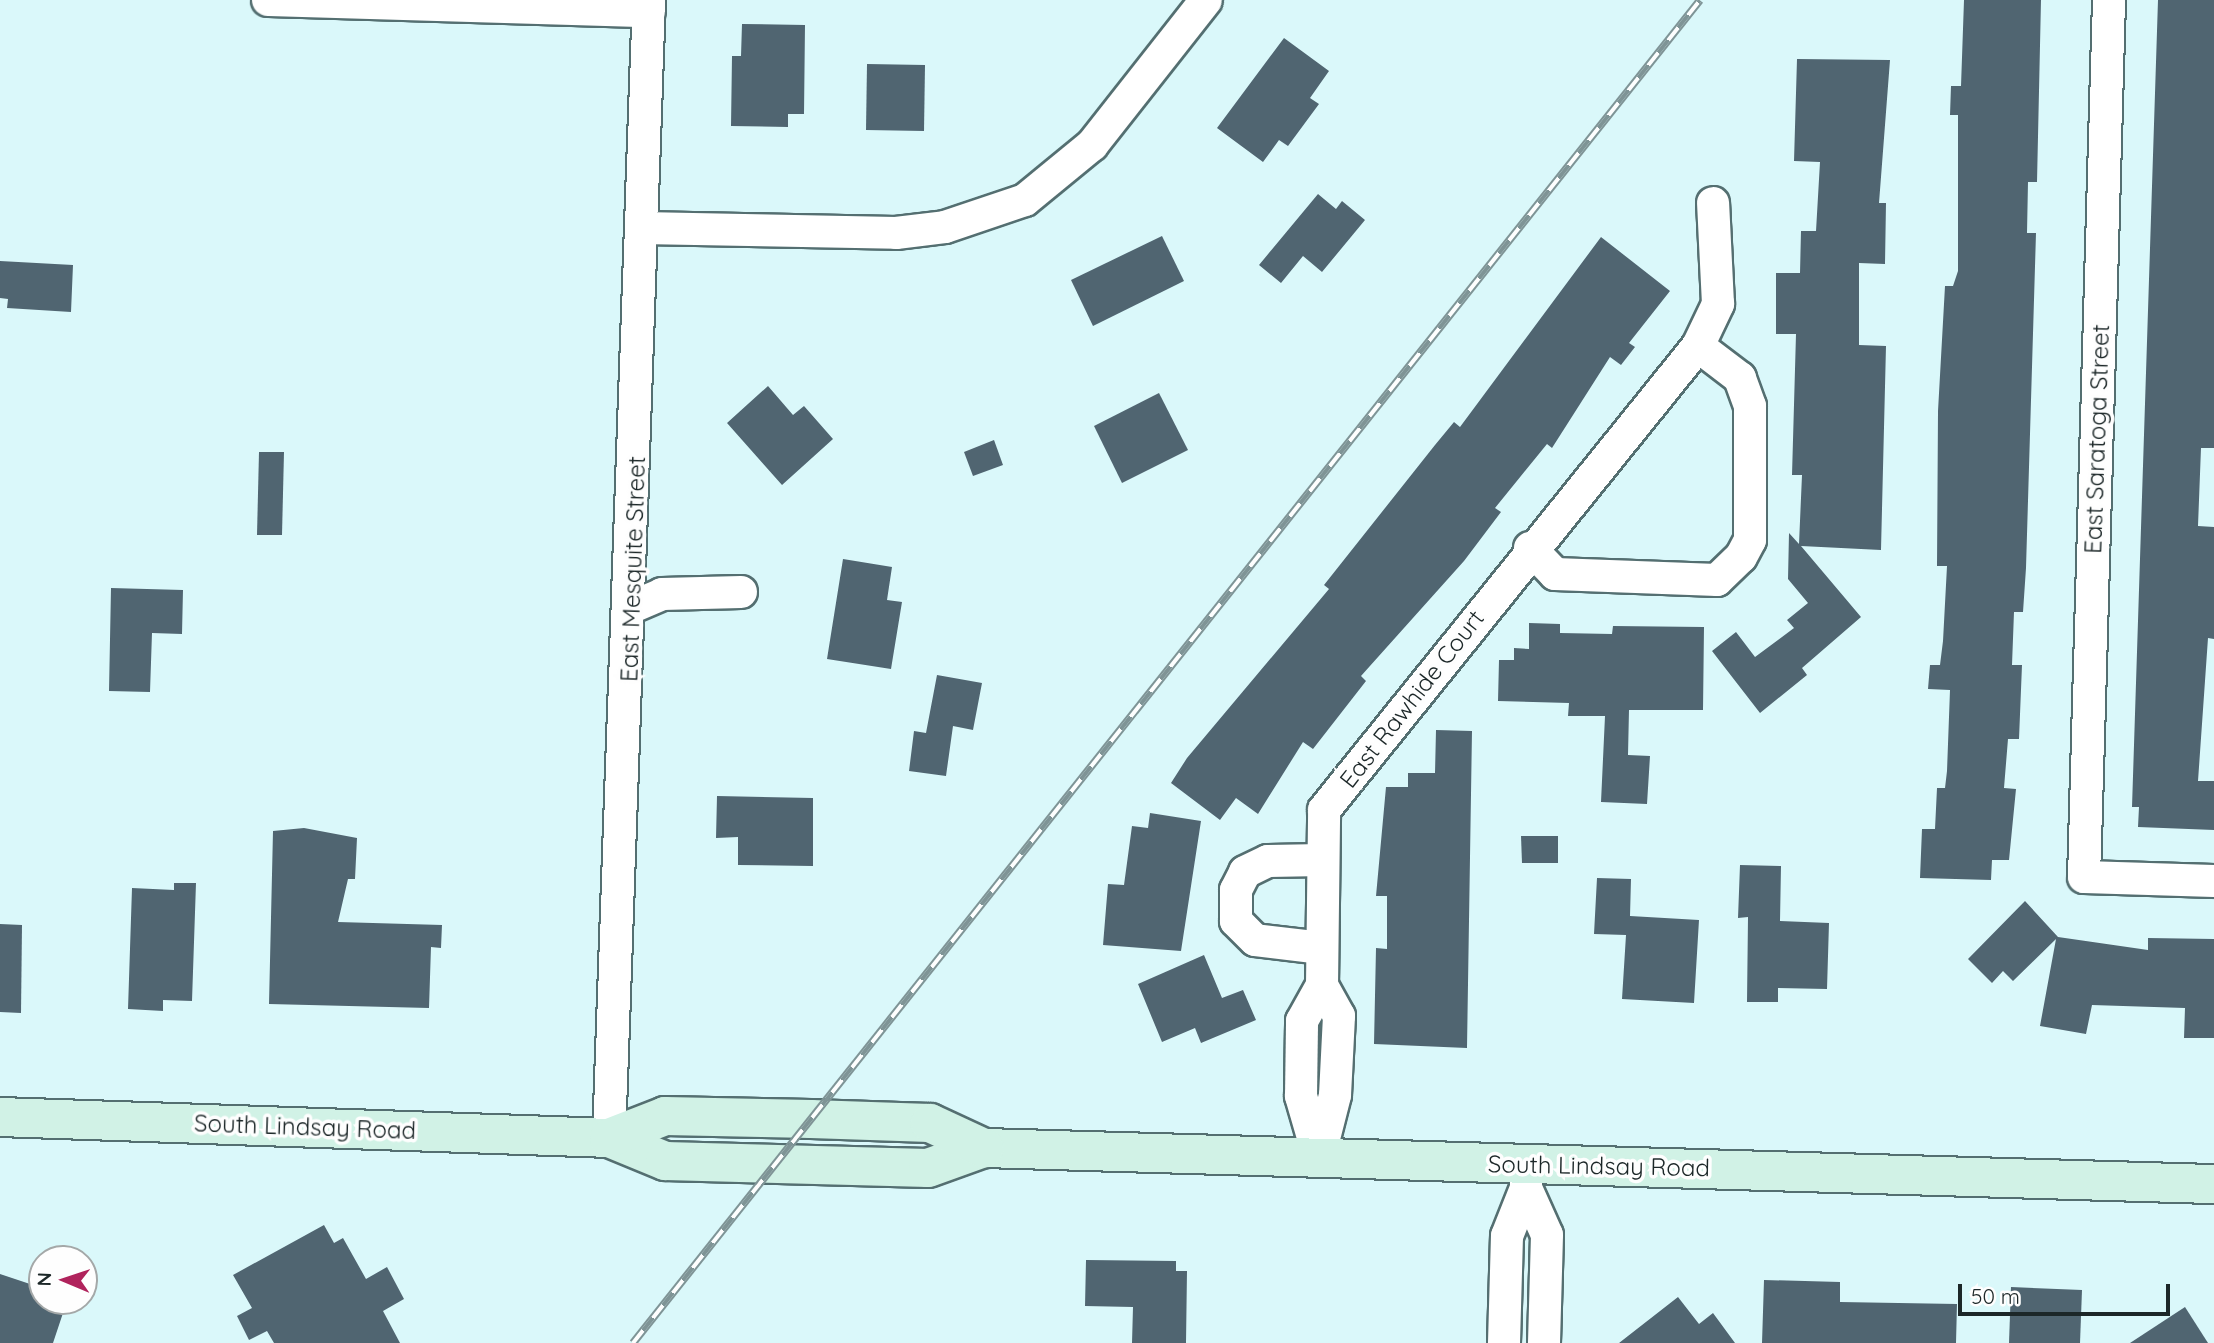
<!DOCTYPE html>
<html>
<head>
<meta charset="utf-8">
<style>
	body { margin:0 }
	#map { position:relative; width:2214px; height:1343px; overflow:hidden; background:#daf8fa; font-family:Quicksand,sans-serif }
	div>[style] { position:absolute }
	.building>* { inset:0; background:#506571 }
	.roads { filter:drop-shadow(2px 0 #546f71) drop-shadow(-2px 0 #546f71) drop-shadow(0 2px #546f71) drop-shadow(0 -2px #546f71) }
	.street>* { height:32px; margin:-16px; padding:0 16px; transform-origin:16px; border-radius:16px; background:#fff }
	.secondary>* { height:38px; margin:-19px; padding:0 19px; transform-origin:19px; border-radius:19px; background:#d1f2e6 }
	.rail>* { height:8px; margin-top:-4px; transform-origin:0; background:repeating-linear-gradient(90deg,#fefefe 0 16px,#7f9496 0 32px); box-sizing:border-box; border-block:2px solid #7f9496 }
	span { translate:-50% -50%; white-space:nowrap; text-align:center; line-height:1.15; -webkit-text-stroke:7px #fefefe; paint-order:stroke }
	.street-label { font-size:24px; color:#1c2728 }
	.north { position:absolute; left:28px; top:1245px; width:70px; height:70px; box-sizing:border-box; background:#fefefe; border:2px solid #a4a8a8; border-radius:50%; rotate:272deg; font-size:19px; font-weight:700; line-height:28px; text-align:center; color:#1c2728 }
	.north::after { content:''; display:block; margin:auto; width:24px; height:32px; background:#b0235c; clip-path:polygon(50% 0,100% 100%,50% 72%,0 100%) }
	.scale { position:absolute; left:1958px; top:1284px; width:212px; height:32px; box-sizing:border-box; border:4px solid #1c2728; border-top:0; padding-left:9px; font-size:21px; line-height:24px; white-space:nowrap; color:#1c2728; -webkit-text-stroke:5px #fefefe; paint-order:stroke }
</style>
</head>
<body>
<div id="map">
	<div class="building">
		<i style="clip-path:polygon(1964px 0,2041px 0,2037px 182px,2028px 182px,2027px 233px,2036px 233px,2026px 568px,2023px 612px,2014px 612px,2012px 665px,2022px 665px,2019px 739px,2008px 739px,2004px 788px,2016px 789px,2009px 860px,1992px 860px,1991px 880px,1920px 878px,1922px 829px,1935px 829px,1937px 788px,1945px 788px,1947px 771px,1950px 690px,1928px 689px,1930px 665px,1940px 665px,1943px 641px,1947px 566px,1937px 566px,1938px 411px,1945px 286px,1953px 286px,1958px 271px,1958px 115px,1950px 115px,1951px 86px,1961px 86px)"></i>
		<i style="clip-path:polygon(2158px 0,2214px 0,2214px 448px,2201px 448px,2198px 526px,2214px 527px,2214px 639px,2208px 638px,2198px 781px,2214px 781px,2214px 830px,2138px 827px,2139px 807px,2132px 807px)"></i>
		<i style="clip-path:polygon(742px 24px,805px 25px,804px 114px,788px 114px,788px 127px,731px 126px,732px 56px,741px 56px)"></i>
		<i style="clip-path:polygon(1284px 38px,1329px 71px,1310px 98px,1319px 104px,1288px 146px,1279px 140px,1263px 162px,1217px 128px)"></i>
		<i style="clip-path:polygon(1797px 59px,1890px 60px,1879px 203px,1886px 203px,1885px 264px,1859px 263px,1859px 345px,1886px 346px,1881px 550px,1801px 546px,1861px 617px,1802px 668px,1807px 675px,1760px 713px,1712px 651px,1736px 632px,1755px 657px,1794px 628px,1787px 620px,1808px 603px,1788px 579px,1789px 533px,1799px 544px,1802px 475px,1792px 475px,1796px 334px,1776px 334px,1776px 273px,1800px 273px,1801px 231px,1816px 231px,1820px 162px,1794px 161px)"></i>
		<i style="clip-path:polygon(867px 64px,925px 65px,924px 131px,866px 130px)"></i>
		<i style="clip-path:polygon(1318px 194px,1336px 209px,1342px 201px,1365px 220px,1322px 272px,1303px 256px,1281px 283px,1259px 265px)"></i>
		<i style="clip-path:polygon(1162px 236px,1184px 281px,1093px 326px,1071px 280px)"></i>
		<i style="clip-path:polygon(1601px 237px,1670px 291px,1629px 343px,1635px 347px,1621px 365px,1610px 357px,1552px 448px,1547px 444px,1495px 508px,1501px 512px,1464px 561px,1361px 676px,1366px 681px,1313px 749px,1303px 742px,1258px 814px,1236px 798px,1220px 820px,1171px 783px,1187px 758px,1329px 589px,1324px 585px,1435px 445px,1454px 422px,1460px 427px)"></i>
		<i style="clip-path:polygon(0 261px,73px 265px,71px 312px,7px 308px,8px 299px,0 298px)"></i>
		<i style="clip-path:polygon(768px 386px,793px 415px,804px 406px,833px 439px,782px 485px,727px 423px)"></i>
		<i style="clip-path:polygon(1159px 393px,1188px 450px,1122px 483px,1094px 426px)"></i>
		<i style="clip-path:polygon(994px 440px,1003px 465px,973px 476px,964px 452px)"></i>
		<i style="clip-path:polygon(259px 452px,284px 452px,282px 535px,257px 535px)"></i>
		<i style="clip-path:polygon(843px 559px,892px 567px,887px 600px,902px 602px,891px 669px,827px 659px)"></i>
		<i style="clip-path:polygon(111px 588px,183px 590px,182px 634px,152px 633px,150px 692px,109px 691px)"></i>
		<i style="clip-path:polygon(1529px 623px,1560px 624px,1560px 633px,1612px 634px,1613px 626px,1704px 627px,1703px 710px,1629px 710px,1628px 755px,1650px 756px,1647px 804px,1601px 802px,1605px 716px,1568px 716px,1569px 703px,1498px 701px,1499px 660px,1514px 660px,1514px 648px,1529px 649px)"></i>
		<i style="clip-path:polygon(937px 675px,982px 683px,973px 730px,953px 726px,946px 776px,909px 771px,914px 731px,926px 733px)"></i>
		<i style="clip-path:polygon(1436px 730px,1472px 731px,1467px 1048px,1374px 1044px,1376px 948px,1387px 949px,1387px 896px,1376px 896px,1386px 787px,1408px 787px,1408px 773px,1435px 773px)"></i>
		<i style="clip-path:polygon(717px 796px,813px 798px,813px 866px,738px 865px,738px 837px,716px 838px)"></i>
		<i style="clip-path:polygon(1150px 813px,1201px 821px,1181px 951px,1103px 945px,1108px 884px,1124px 885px,1132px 826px,1148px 828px)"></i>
		<i style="clip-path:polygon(304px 828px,357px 838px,355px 879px,348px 879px,338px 922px,442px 925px,441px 948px,431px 947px,429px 1008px,269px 1004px,273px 831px)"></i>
		<i style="clip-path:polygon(1521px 836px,1558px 836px,1558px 863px,1522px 863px)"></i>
		<i style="clip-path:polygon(1740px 865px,1781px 866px,1780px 921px,1829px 923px,1827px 989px,1778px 988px,1778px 1002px,1747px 1002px,1748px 917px,1738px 918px)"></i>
		<i style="clip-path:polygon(1597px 878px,1631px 879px,1630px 916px,1699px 920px,1694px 1003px,1622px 999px,1626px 935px,1594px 934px)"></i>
		<i style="clip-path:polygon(174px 883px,196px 883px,192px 1001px,163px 1000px,163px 1011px,128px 1009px,132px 888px,174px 890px)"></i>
		<i style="clip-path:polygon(2025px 901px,2058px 937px,2148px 950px,2148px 938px,2214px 939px,2214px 1038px,2184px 1038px,2185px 1008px,2092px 1005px,2086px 1034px,2040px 1026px,2056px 939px,2013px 981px,2003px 971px,1992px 983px,1968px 959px)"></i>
		<i style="clip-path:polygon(0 924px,22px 925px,21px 1013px,0 1012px)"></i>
		<i style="clip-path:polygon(1204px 955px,1222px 998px,1243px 990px,1256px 1020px,1201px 1043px,1195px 1028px,1162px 1042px,1138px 984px)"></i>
		<i style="clip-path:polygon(324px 1225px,334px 1243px,343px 1238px,366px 1279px,387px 1267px,404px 1299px,383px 1311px,400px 1343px,274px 1343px,267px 1331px,249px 1340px,237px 1316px,252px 1308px,233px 1275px)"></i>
		<i style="clip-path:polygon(1086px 1260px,1176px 1261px,1176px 1271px,1187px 1271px,1186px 1343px,1132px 1343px,1133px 1307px,1085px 1306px)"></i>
		<i style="clip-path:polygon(0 1274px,42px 1288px,42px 1301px,67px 1301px,53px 1343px,0 1343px)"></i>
		<i style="clip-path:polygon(1764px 1280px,1840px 1282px,1840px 1302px,1957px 1304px,1956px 1343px,1762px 1343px)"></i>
		<i style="clip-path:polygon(2011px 1287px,2082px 1290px,2080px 1343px,2009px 1343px)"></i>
		<i style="clip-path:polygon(1678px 1297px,1699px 1324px,1713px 1313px,1735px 1343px,1619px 1343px)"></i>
		<i style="clip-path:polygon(2185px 1307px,2208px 1343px,2130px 1343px)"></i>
	</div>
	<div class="roads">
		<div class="street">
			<i style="left:268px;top:0;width:381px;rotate:1.7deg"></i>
			<i style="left:2109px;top:0;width:877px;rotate:91.63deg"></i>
			<i style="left:2084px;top:877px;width:130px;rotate:1.8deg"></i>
			<i style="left:642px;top:228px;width:254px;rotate:1.1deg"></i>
			<i style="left:896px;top:233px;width:49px;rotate:-7deg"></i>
			<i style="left:945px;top:227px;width:84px;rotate:-18.6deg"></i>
			<i style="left:1025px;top:200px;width:87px;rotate:-39.4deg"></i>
			<i style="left:1092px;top:145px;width:184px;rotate:-51.8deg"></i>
			<i style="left:1530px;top:548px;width:36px;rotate:46deg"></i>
			<i style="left:1555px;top:574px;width:162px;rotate:2.1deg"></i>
			<i style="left:1717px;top:580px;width:33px;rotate:-44deg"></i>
			<i style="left:1741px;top:557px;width:19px;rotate:-62deg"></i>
			<i style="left:1750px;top:540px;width:134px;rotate:-90deg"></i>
			<i style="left:1750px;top:406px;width:30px;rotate:-110deg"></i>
			<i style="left:1740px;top:378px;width:53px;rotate:-142.7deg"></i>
			<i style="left:632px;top:607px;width:33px;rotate:-23deg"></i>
			<i style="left:662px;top:594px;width:79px;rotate:-1.5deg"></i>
			<i style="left:1322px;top:948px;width:67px;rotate:-173.2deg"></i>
			<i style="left:1255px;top:940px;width:27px;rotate:-135deg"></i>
			<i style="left:1236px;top:921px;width:31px;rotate:-90deg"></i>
			<i style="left:1236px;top:890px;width:20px;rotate:-63deg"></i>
			<i style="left:1245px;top:872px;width:25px;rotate:-26deg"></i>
			<i style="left:1268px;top:861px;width:55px;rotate:-1deg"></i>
			<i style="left:609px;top:1138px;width:1139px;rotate:-87.99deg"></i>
			<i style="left:1319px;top:1158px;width:65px;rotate:-75.7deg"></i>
			<i style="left:1335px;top:1095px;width:79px;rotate:-87.1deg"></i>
			<i style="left:1339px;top:1016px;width:35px;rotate:-119deg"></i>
			<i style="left:1322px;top:985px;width:175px;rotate:-89.3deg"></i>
			<i style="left:1324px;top:810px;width:596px;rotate:-51.13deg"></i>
			<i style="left:1698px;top:346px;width:47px;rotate:-64.5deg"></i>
			<i style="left:1718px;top:304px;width:101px;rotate:-92.8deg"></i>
			<i style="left:1319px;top:1158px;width:65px;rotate:-106.2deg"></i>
			<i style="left:1301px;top:1096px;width:75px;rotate:-89.2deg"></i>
			<i style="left:1302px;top:1021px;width:41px;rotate:-60.9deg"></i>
			<i style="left:1526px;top:1188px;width:51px;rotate:65.9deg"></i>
			<i style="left:1547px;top:1235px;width:108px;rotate:91.6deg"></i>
			<i style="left:1504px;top:1343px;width:107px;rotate:-88.4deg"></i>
			<i style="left:1507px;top:1236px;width:52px;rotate:-68.4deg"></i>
			<i style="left:1526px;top:1188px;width:25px;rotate:-90deg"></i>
		</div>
		<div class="secondary">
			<i style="left:0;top:1117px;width:609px;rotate:1.97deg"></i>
			<i style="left:609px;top:1138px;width:61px;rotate:22.3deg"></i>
			<i style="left:665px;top:1161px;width:263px;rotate:1.5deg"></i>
			<i style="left:928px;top:1168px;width:59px;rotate:-19.7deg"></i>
			<i style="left:984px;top:1148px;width:1231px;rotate:1.68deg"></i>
			<i style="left:609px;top:1138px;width:60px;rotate:-21.4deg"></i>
			<i style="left:665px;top:1116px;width:146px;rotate:1.2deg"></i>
			<i style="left:811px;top:1119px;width:119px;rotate:1.9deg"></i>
			<i style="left:930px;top:1123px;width:60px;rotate:24.8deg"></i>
		</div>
	</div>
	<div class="rail">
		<i style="left:633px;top:1343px;width:1715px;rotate:-51.53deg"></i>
	</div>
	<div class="street-label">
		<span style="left:2097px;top:439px;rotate:-88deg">East Saratoga Street</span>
		<span style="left:633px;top:569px;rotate:-88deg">East Mesquite Street</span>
		<span style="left:1412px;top:699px;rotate:-52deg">East Rawhide Court</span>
		<span style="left:305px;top:1127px;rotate:2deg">South Lindsay Road</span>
		<span style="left:1599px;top:1166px;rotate:1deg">South Lindsay Road</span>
	</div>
	<div class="north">N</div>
	<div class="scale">50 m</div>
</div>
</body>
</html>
